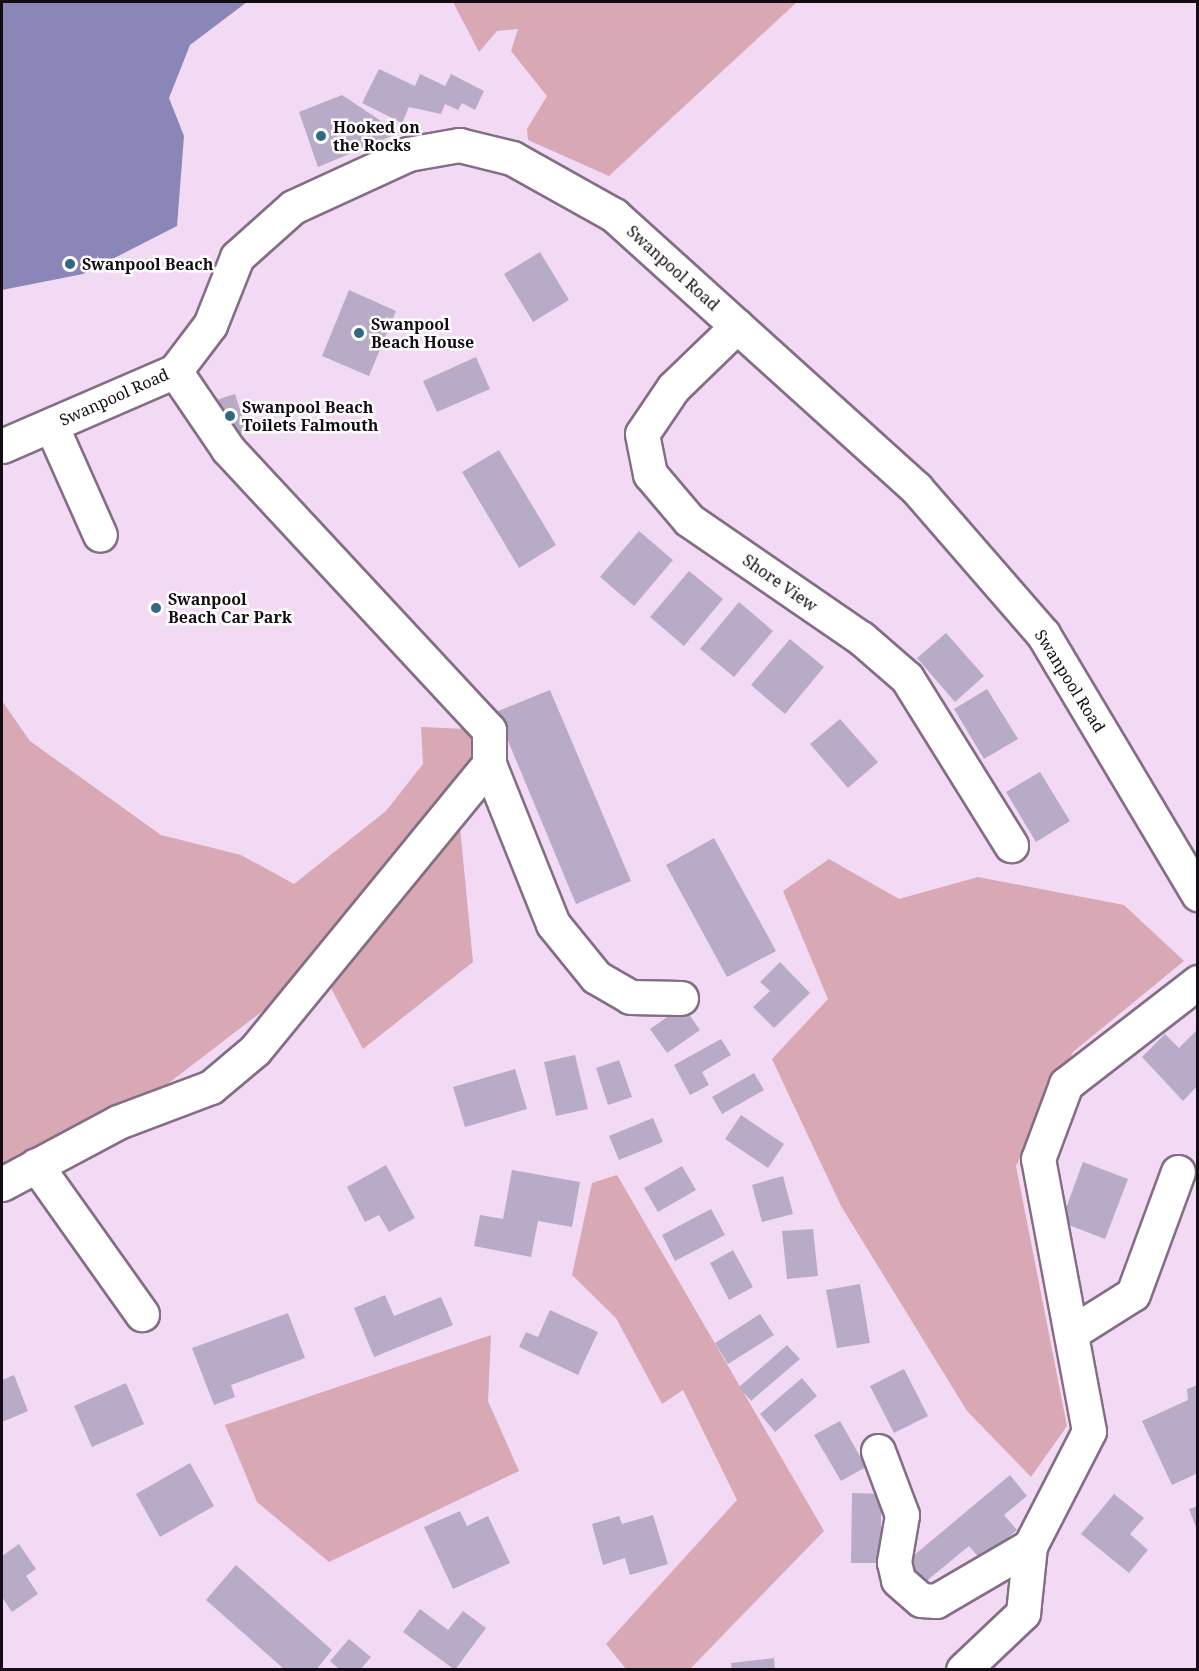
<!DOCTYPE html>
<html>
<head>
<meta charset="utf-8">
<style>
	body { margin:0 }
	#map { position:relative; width:1199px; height:1671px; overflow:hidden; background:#f2daf4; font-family:"Noto Serif",serif }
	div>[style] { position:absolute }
	.green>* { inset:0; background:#d8a8b5 }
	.water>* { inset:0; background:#8a86b7 }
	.building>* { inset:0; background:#b8abc7 }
	.roads { filter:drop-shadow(2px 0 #846e85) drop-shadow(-2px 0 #846e85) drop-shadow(0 2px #846e85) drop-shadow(0 -2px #846e85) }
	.minor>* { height:33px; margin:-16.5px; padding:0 16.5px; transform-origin:16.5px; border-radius:16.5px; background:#fff }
	.dots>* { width:16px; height:16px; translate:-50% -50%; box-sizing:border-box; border:3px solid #fff; border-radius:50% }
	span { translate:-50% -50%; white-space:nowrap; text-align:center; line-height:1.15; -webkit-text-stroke:5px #fff; paint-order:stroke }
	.poi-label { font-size:16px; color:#140c14; font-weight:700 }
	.left { translate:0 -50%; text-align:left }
	.street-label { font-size:16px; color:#140c14 }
	.frame { position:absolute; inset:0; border:3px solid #140c14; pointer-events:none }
</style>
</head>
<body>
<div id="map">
	<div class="green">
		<i style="clip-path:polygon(453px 2px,797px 2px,609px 176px,528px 140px,527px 129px,547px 96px,511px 51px,518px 29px,497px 31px,479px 52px)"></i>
		<i style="clip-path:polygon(2px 701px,30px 741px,161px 835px,241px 855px,294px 884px,386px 811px,423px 764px,421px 727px,489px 730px,458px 807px,473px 962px,363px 1049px,320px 967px,118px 1122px,2px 1184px)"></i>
		<i style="clip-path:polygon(829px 859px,899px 899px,978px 877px,1124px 905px,1184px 961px,1073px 1052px,1016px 1166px,1067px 1426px,1031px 1477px,967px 1411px,841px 1206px,772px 1059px,828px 999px,783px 891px)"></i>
		<i style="clip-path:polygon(617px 1175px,824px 1531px,690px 1669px,626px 1669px,606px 1644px,737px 1500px,683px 1390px,662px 1404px,616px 1318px,572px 1275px,592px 1183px)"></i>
		<i style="clip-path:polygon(491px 1335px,488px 1401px,519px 1471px,329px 1562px,257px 1502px,225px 1425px)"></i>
	</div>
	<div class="water">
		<i style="clip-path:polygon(2px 2px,247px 2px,190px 45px,169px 98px,184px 136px,177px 226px,83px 274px,2px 290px)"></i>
	</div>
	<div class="building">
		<i style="clip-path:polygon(379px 69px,415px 86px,420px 74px,445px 86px,451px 74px,484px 91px,475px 110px,462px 103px,458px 110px,445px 104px,441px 114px,409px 107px,402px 123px,362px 103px)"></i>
		<i style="clip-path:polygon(342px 95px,399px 133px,318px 167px,299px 112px)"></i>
		<i style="clip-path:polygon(540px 252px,569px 300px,533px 322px,504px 274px)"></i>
		<i style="clip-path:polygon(349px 290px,396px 311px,369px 376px,322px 356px)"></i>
		<i style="clip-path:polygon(476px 357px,490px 389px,437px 412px,423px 381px)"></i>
		<i style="clip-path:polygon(235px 394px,247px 431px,225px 438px,213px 401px)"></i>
		<i style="clip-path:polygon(499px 450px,556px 545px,519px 568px,462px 472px)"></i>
		<i style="clip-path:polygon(639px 531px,673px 560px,634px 606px,600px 577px)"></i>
		<i style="clip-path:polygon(689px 571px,723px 599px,684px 646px,650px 617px)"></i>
		<i style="clip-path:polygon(739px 602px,773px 631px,734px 677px,700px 649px)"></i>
		<i style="clip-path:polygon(946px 633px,984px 676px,955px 702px,917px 658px)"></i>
		<i style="clip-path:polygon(790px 639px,824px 667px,785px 714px,751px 685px)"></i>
		<i style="clip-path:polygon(987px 689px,1018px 739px,984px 759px,954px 709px)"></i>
		<i style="clip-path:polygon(550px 690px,631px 881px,576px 904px,496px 712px)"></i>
		<i style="clip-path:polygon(840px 719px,878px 762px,848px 788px,810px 744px)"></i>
		<i style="clip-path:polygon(1040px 772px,1070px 821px,1036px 842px,1006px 792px)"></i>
		<i style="clip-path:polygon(714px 838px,776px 951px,727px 977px,666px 865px)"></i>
		<i style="clip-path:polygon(780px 962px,810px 993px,774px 1028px,753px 1007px,770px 991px,760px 982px)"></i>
		<i style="clip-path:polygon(683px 1006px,700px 1030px,667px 1053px,650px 1029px)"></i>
		<i style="clip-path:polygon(1198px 1029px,1198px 1085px,1183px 1101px,1142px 1057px,1165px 1034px,1179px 1048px)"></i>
		<i style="clip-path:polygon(721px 1039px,731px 1055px,702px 1072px,709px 1085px,690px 1095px,674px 1065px)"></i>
		<i style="clip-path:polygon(575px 1055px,588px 1109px,556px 1116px,544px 1062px)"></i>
		<i style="clip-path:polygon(619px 1060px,632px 1097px,608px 1105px,596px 1068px)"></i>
		<i style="clip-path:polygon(515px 1069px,527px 1109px,465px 1127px,453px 1087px)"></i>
		<i style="clip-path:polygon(754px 1073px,764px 1090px,722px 1114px,712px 1097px)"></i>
		<i style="clip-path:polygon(741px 1115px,784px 1144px,768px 1168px,725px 1139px)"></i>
		<i style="clip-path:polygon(653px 1118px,663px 1142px,619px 1160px,609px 1136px)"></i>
		<i style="clip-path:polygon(1083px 1162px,1128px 1179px,1105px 1239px,1061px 1222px)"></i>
		<i style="clip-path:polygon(386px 1165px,415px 1218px,389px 1232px,379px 1215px,365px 1222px,347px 1187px)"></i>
		<i style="clip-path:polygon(682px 1166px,696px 1190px,658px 1212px,644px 1188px)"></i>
		<i style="clip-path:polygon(512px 1170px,580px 1182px,572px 1227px,538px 1221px,531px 1257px,474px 1246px,480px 1215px,503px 1219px)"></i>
		<i style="clip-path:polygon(783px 1176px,793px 1214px,762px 1222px,752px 1185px)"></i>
		<i style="clip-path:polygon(711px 1209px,725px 1235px,675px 1261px,662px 1235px)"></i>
		<i style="clip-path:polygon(813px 1229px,818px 1276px,787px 1279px,782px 1231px)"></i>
		<i style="clip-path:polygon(733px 1250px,753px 1287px,729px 1300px,710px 1263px)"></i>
		<i style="clip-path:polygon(860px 1284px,870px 1343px,837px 1348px,826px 1290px)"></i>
		<i style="clip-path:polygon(385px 1295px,394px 1316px,441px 1297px,453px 1325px,374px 1357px,354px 1308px)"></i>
		<i style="clip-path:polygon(550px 1310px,598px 1332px,578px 1375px,519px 1347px,526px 1332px,538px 1337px)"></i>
		<i style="clip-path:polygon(288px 1313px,305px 1358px,231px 1385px,235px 1397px,214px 1405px,192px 1348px)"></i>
		<i style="clip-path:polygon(760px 1314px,774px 1335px,728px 1364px,715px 1343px)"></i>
		<i style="clip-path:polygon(787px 1345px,800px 1359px,751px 1401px,739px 1387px)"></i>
		<i style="clip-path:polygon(904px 1369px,928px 1416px,894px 1433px,870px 1386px)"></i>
		<i style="clip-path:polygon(14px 1375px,28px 1411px,2px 1422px,2px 1380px)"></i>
		<i style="clip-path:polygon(802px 1378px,817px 1396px,775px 1432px,760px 1414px)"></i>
		<i style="clip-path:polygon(126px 1383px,144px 1424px,92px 1447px,74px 1406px)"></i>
		<i style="clip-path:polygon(1198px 1385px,1198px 1473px,1172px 1485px,1142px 1421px,1188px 1400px,1187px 1389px)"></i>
		<i style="clip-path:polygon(840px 1421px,866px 1467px,841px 1481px,814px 1435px)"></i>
		<i style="clip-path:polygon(190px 1463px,214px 1506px,160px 1537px,136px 1494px)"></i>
		<i style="clip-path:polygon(1010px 1475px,1027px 1496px,1004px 1515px,1017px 1530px,981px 1560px,969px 1546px,918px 1588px,900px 1567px)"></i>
		<i style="clip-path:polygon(852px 1493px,881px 1494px,881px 1563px,851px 1563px)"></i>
		<i style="clip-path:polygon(1114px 1494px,1144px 1518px,1130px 1534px,1148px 1550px,1129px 1573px,1081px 1534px)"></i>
		<i style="clip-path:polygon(1198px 1506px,1198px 1530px,1197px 1530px,1189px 1509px)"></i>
		<i style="clip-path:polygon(460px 1511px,467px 1526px,488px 1516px,510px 1563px,453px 1589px,424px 1527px)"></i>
		<i style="clip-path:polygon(653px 1515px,668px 1564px,630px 1575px,625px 1558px,603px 1565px,592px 1524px,619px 1516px,622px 1524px)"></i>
		<i style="clip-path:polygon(19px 1544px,36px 1569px,26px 1576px,38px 1594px,12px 1612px,2px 1597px,2px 1556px)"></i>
		<i style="clip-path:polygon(236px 1565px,332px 1650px,316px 1670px,285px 1670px,206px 1600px)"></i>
		<i style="clip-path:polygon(420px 1609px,448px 1630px,463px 1611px,486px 1628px,455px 1670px,403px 1632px)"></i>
		<i style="clip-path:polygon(349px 1639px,371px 1657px,360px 1670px,340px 1670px,330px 1661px)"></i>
		<i style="clip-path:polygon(774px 1658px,775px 1670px,732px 1670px,731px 1663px)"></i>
	</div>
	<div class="roads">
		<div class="minor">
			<i style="left:737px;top:326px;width:89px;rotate:135.9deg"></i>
			<i style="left:673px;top:388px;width:55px;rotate:124deg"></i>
			<i style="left:642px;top:434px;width:41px;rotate:78.7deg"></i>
			<i style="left:650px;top:474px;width:60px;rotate:49.7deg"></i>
			<i style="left:689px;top:520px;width:209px;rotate:34.5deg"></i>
			<i style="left:861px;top:638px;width:61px;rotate:41deg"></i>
			<i style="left:907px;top:678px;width:197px;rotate:58.1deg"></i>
			<i style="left:51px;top:425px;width:120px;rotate:66deg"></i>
			<i style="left:2px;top:446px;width:189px;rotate:-23.4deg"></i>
			<i style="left:175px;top:371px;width:58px;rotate:-52.7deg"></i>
			<i style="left:210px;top:325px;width:73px;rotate:-68.3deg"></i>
			<i style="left:237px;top:257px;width:75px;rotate:-41.8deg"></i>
			<i style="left:293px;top:207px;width:127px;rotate:-24.7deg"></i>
			<i style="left:408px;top:154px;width:52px;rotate:-10deg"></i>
			<i style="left:459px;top:145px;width:55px;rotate:13.8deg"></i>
			<i style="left:512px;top:158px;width:117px;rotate:29.2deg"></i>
			<i style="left:614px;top:215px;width:407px;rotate:42.1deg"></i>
			<i style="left:916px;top:488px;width:194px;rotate:49deg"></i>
			<i style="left:1043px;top:634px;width:303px;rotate:59.2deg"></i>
			<i style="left:489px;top:764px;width:172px;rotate:68.2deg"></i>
			<i style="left:553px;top:924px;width:68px;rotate:50.9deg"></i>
			<i style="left:596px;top:977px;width:39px;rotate:30deg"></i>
			<i style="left:630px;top:997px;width:51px;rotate:1.1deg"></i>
			<i style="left:36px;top:1165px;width:183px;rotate:54.6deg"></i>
			<i style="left:2px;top:1184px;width:132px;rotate:-28.1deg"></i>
			<i style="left:118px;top:1122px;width:99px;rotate:-20.6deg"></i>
			<i style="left:211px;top:1087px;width:57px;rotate:-40.1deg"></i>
			<i style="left:255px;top:1050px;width:370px;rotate:-50.7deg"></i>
			<i style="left:489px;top:764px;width:34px;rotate:-90deg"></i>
			<i style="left:489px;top:730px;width:384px;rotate:-132.9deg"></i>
			<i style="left:228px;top:449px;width:94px;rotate:-124.2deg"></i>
			<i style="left:1071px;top:1333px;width:73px;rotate:-32.2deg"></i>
			<i style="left:1133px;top:1294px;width:130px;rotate:-69.8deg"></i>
			<i style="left:878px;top:1451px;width:68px;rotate:69.4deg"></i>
			<i style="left:902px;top:1515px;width:48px;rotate:99.7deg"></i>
			<i style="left:894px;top:1562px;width:18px;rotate:77deg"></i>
			<i style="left:898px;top:1580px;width:30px;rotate:41deg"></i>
			<i style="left:921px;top:1600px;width:15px;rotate:4deg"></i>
			<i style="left:936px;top:1601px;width:109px;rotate:-30.3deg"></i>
			<i style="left:963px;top:1670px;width:83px;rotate:-43.5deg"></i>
			<i style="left:1023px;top:1613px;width:67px;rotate:-84deg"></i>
			<i style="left:1030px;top:1546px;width:129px;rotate:-62.8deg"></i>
			<i style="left:1089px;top:1431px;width:277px;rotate:-100.6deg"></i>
			<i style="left:1038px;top:1159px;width:80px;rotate:-69.5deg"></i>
			<i style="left:1066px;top:1084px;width:167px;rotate:-37.7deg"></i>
		</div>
	</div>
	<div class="dots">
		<i style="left:321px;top:136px;background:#316883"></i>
		<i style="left:70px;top:264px;background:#316883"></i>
		<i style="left:359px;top:333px;background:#316883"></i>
		<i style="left:230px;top:416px;background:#316883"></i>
		<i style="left:156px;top:608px;background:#316883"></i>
	</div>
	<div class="poi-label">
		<span class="left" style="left:333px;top:136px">Hooked on<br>the Rocks</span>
		<span class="left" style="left:82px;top:264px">Swanpool Beach</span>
		<span class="left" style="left:371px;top:333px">Swanpool<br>Beach House</span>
		<span class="left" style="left:242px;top:416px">Swanpool Beach<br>Toilets Falmouth</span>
		<span class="left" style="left:168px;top:608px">Swanpool<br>Beach Car Park</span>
	</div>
	<div class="street-label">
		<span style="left:673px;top:268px;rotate:42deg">Swanpool Road</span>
		<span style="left:114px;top:397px;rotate:-24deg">Swanpool Road</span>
		<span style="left:780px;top:583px;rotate:35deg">Shore View</span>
		<span style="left:1070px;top:681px;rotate:58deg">Swanpool Road</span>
	</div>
	<div class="frame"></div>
</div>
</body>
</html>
